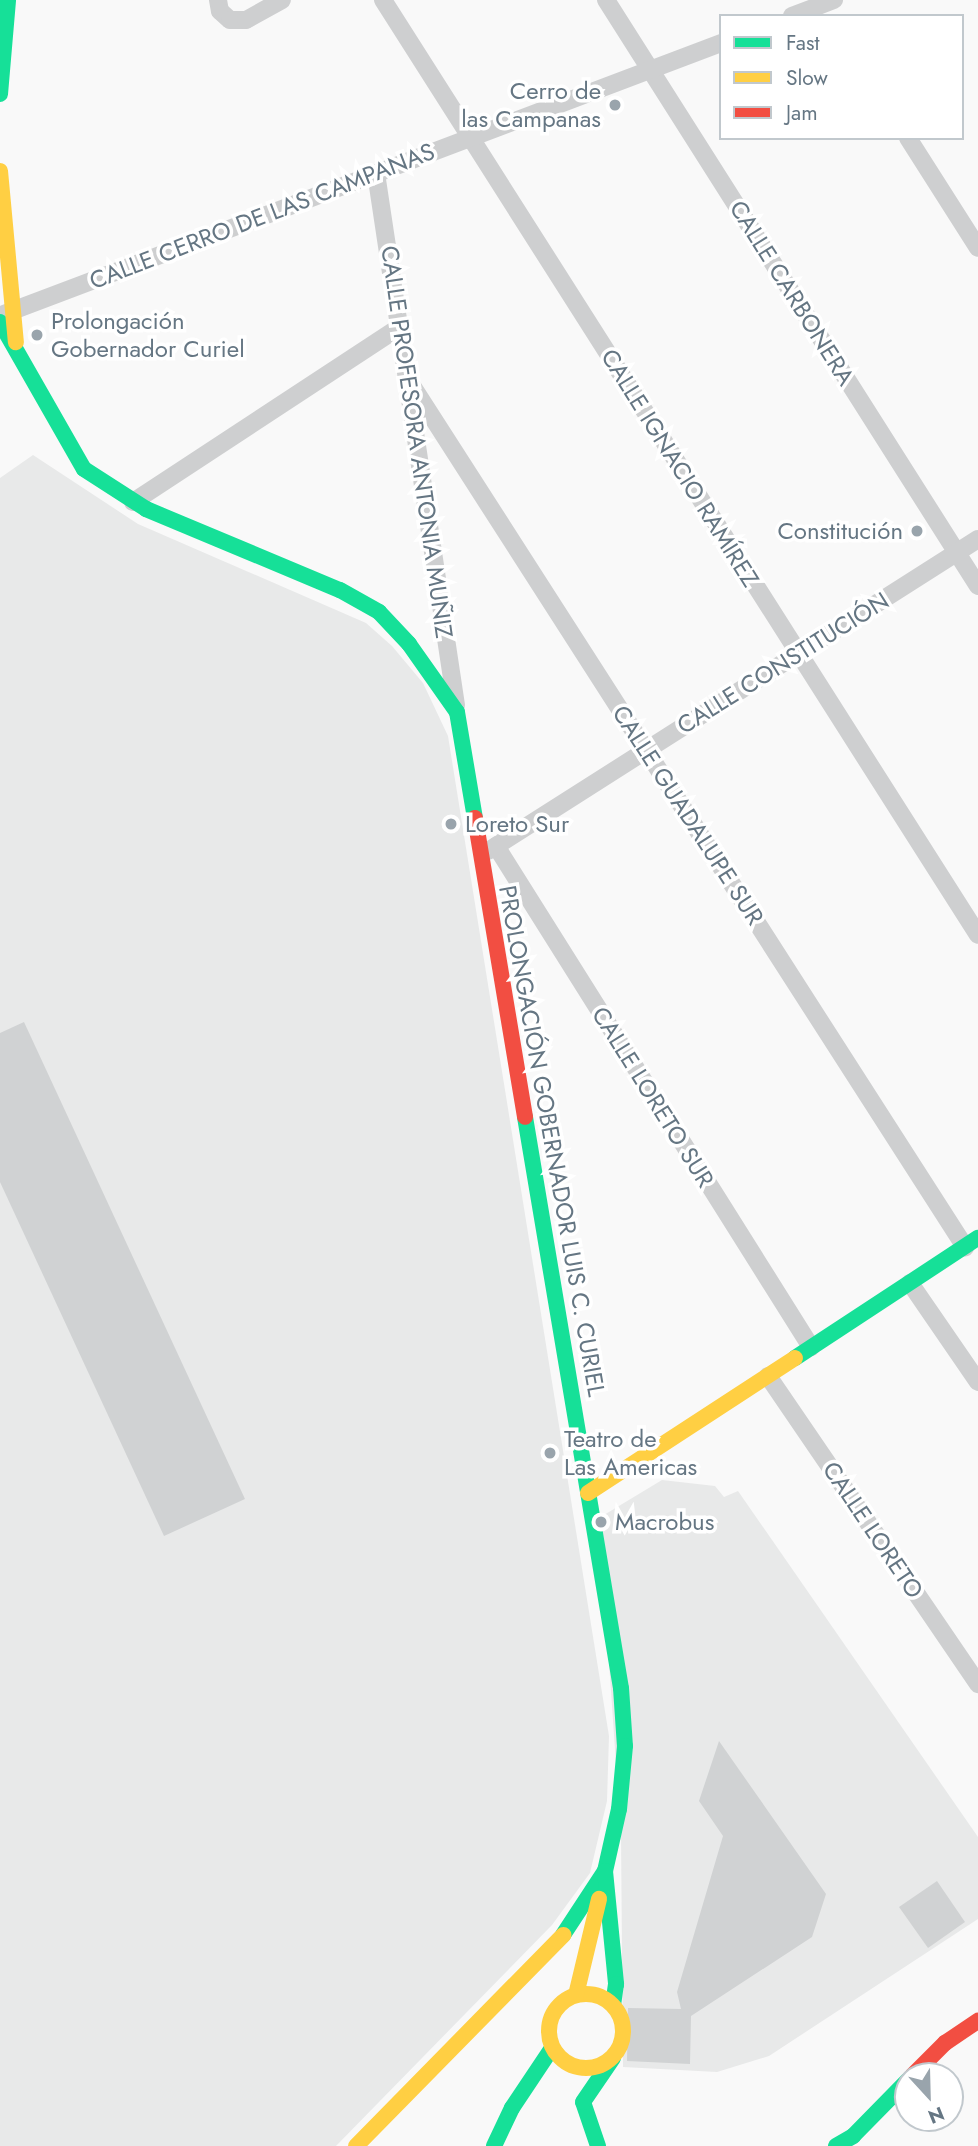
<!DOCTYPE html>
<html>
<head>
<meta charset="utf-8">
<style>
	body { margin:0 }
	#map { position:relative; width:978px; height:2146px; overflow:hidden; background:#f9f9f9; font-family:Jost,sans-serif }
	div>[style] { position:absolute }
	.built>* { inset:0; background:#e8e9e9 }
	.building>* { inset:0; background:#d0d2d3 }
	.street>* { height:18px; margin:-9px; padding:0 9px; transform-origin:9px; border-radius:9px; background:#cecfd0 }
	.fast>* { height:16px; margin:-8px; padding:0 8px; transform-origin:8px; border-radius:8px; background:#16e098 }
	.slow>* { height:16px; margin:-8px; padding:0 8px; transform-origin:8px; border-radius:8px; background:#ffcf43 }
	.slow>.ring { margin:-8px; padding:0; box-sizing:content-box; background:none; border:16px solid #ffcf43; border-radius:50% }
	.jam>* { height:16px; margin:-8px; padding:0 8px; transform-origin:8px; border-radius:8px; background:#f24e42 }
	.dots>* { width:19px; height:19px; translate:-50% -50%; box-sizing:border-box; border:4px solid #fff; border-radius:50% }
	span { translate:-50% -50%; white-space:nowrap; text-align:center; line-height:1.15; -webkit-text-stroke:7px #fff; paint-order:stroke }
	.poi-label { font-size:24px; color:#657683 }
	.right { translate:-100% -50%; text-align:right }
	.left { translate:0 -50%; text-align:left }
	.street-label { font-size:24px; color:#657683 }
	.legend { position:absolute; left:719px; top:14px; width:245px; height:126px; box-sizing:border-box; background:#fff; border:2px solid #c1c8cd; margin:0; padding:9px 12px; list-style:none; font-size:21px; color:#657683 }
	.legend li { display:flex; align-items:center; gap:14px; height:35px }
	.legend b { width:35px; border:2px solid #c1c8cd }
	.north { position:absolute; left:894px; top:2062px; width:70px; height:70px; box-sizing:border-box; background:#fff; border:2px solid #c1c8cd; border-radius:50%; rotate:158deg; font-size:19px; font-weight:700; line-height:28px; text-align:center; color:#657683 }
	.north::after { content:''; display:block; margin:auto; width:24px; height:32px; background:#99a4ac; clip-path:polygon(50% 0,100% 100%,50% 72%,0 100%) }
</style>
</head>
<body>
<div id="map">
	<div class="built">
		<i style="clip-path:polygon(33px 455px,138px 524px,366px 623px,392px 646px,423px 683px,448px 736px,609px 1736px,607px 1801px,590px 1873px,552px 1925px,336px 2146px,0 2146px,0 478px)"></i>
		<i style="clip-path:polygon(662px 1480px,715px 1486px,724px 1497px,738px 1491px,978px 1837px,978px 1919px,769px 2056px,717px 2072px,623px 2067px,621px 1836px,599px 1518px)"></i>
	</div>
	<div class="building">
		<i style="clip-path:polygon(24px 1022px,245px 1499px,164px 1536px,0 1182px,0 1033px)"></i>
		<i style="clip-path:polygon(719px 1741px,826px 1894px,812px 1937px,691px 2016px,690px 2064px,627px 2061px,628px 2008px,681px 2009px,677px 1992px,723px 1836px,699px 1801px)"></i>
		<i style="clip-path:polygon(937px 1881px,965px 1922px,928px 1948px,899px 1907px)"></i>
	</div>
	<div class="street">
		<i style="left:218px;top:0;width:11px;rotate:80deg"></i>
		<i style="left:220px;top:11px;width:13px;rotate:42deg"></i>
		<i style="left:230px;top:20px;width:16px"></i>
		<i style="left:246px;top:20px;width:41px;rotate:-29.1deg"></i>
		<i style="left:383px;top:0;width:1108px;rotate:57.53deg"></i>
		<i style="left:606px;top:0;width:694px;rotate:57.59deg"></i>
		<i style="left:792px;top:16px;width:45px;rotate:-20.9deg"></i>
		<i style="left:908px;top:138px;width:130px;rotate:57.5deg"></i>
		<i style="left:376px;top:173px;width:538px;rotate:81.45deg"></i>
		<i style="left:4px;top:314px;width:767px;rotate:-20.7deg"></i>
		<i style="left:411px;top:384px;width:1026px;rotate:57.3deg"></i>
		<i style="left:133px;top:502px;width:322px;rotate:-33.3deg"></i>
		<i style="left:496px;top:846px;width:592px;rotate:57.84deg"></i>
		<i style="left:488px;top:851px;width:581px;rotate:-32.49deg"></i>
		<i style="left:910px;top:1283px;width:120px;rotate:55.5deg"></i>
		<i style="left:768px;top:1376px;width:373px;rotate:55.7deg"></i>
	</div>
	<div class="fast">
		<i style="left:0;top:94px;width:94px;rotate:-85.1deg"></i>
		<i style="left:0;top:322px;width:169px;rotate:60.3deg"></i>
		<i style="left:84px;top:469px;width:74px;rotate:32.8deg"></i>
		<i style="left:146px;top:509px;width:210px;rotate:22.7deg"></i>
		<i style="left:340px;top:590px;width:45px;rotate:29.4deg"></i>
		<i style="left:379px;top:612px;width:44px;rotate:46.8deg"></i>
		<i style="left:409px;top:644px;width:83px;rotate:54.8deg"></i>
		<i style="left:457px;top:712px;width:108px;rotate:80.4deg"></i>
		<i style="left:525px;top:1117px;width:579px;rotate:80.46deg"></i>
		<i style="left:621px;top:1688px;width:58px;rotate:86.1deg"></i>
		<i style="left:625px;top:1746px;width:63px;rotate:95.4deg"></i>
		<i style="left:619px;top:1809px;width:64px;rotate:102.7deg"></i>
		<i style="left:605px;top:1871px;width:77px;rotate:123.3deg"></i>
		<i style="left:795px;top:1358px;width:219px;rotate:-33.3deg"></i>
		<i style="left:605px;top:1871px;width:114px;rotate:84.4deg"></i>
		<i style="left:616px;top:1984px;width:21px;rotate:98deg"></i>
		<i style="left:494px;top:2146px;width:42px;rotate:-64.7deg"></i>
		<i style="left:512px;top:2108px;width:72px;rotate:-56.3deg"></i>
		<i style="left:598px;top:2146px;width:46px;rotate:-108.8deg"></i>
		<i style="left:583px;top:2102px;width:53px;rotate:-55.7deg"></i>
		<i style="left:836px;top:2146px;width:20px;rotate:-30deg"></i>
		<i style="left:853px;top:2136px;width:78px;rotate:-45.5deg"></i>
	</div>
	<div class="slow">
		<i style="left:0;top:171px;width:172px;rotate:84.7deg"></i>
		<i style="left:588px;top:1493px;width:247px;rotate:-33.1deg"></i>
		<i class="ring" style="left:549px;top:1994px;width:58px;height:58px"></i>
		<i style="left:576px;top:1995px;width:99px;rotate:-76.5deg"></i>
		<i style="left:356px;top:2146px;width:296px;rotate:-45.5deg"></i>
	</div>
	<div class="jam">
		<i style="left:475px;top:818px;width:303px;rotate:80.5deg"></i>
		<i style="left:912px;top:2076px;width:47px;rotate:-45deg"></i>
		<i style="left:945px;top:2043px;width:40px;rotate:-34deg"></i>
	</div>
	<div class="dots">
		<i style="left:615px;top:105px;background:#99a4ac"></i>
		<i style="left:37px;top:335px;background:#99a4ac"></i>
		<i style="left:917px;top:531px;background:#99a4ac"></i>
		<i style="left:451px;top:824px;background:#99a4ac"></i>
		<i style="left:550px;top:1453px;background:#99a4ac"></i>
		<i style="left:601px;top:1522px;background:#99a4ac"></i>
	</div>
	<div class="poi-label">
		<span class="right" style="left:601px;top:105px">Cerro de<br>las Campanas</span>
		<span class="left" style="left:51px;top:335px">Prolongación<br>Gobernador Curiel</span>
		<span class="right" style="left:903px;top:531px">Constitución</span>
		<span class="left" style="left:465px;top:824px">Loreto Sur</span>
		<span class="left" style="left:564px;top:1453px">Teatro de<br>Las Americas</span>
		<span class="left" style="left:615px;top:1522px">Macrobus</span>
	</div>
	<div class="street-label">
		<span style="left:262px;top:216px;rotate:-21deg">CALLE CERRO DE LAS CAMPANAS</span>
		<span style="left:792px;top:293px;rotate:58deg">CALLE CARBONERA</span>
		<span style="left:417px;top:442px;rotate:82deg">CALLE PROFESORA ANTONIA MUÑIZ</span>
		<span style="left:680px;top:468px;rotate:58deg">CALLE IGNACIO RAMÍREZ</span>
		<span style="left:783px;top:663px;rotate:-32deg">CALLE CONSTITUCIÓN</span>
		<span style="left:688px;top:815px;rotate:57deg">CALLE GUADALUPE SUR</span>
		<span style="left:653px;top:1097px;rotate:58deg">CALLE LORETO SUR</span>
		<span style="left:552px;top:1141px;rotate:80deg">PROLONGACIÓN GOBERNADOR LUIS C. CURIEL</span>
		<span style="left:873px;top:1530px;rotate:56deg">CALLE LORETO</span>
	</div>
	<ul class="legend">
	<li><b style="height:9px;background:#16e098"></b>Fast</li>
	<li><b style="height:9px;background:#ffcf43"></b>Slow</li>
	<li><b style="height:9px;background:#f24e42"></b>Jam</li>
	</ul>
	<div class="north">N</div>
</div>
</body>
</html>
